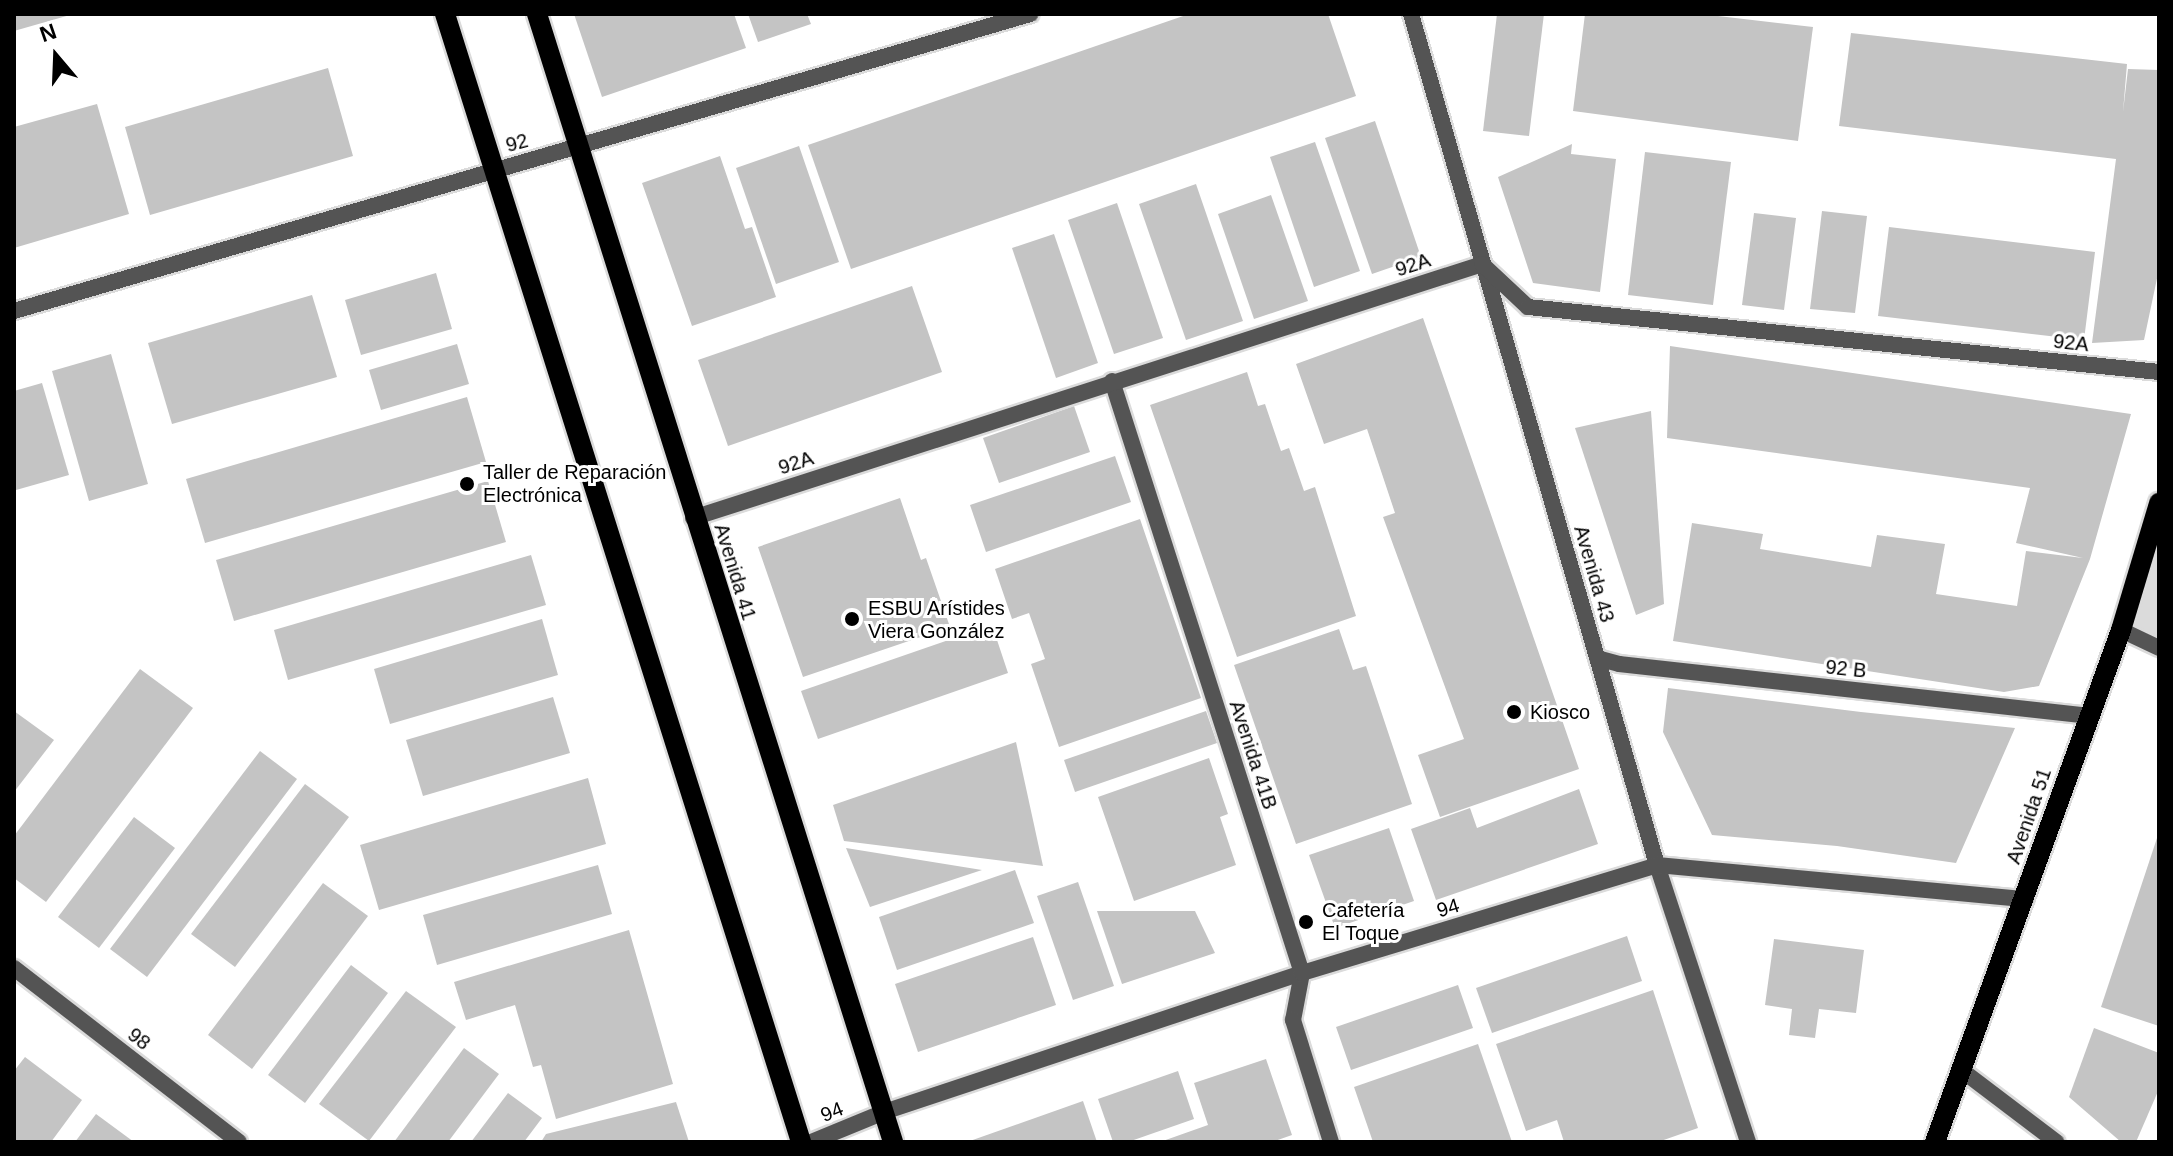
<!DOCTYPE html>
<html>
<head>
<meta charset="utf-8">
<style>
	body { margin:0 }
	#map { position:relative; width:2173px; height:1156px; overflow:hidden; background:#fff; font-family:Helvetica,sans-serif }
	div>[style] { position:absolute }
	.green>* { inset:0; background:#dbdbdb }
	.building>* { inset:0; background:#c4c4c4 }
	.roads { filter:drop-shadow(2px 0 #dbdbdb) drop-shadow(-2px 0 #dbdbdb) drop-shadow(0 2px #dbdbdb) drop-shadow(0 -2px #dbdbdb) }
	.service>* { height:16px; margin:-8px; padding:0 8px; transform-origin:8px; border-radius:8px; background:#545454 }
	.minor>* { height:16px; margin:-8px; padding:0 8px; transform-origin:8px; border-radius:8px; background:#545454 }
	.tertiary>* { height:16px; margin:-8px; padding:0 8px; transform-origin:8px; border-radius:8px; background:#545454 }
	.primary>* { height:20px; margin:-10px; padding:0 10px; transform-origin:10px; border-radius:10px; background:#000 }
	.dots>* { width:22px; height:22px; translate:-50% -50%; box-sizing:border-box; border:4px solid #fff; border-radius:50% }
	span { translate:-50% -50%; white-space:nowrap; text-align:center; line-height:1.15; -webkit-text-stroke:6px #fff; paint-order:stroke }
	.street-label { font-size:20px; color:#000 }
	.poi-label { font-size:20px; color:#000 }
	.left { translate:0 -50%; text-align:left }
	.frame { position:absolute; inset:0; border:16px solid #000; pointer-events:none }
	.north { position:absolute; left:16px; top:16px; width:80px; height:80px; -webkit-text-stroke:6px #fff; paint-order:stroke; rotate:341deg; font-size:22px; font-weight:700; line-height:32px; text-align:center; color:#000 }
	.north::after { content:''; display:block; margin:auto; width:28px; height:36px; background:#000; clip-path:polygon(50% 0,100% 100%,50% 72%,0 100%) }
</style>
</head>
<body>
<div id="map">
	<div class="green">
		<i style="clip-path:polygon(2159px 503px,2159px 648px,2121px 630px)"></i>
	</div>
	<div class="building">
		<i style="clip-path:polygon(14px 14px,70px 14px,70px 15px,14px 31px)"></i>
		<i style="clip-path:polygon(574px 14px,734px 14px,746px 48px,602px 97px)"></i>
		<i style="clip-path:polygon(748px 14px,807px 14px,811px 24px,758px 42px)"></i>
		<i style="clip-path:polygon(1189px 14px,1328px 14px,1356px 96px,851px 269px,808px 145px)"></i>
		<i style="clip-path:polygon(1497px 14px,1544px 14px,1529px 136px,1483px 131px)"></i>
		<i style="clip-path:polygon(1585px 14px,1701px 14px,1813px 27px,1798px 141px,1573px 111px)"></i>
		<i style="clip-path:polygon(1851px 33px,2127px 64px,2123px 112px,2128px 69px,2159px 70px,2159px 269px,2144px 340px,2092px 343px,2116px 159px,1839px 126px)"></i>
		<i style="clip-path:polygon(328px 68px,353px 156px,150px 215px,125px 127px)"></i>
		<i style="clip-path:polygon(97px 104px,129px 214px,14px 248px,14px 127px)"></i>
		<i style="clip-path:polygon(1375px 121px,1421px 257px,1372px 274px,1325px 138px)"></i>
		<i style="clip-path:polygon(1315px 142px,1360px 271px,1314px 287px,1270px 157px)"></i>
		<i style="clip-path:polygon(1572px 144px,1571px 154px,1616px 159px,1600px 292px,1533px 283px,1498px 177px)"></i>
		<i style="clip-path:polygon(799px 146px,839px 262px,776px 284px,736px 168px)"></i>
		<i style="clip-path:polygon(1645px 152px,1731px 162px,1713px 305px,1628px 295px)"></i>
		<i style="clip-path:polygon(720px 156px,745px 229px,752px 227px,776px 297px,692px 326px,642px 183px)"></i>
		<i style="clip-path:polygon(1196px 184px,1243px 321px,1186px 340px,1139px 204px)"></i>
		<i style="clip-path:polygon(1271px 195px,1308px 301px,1254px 319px,1218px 214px)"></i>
		<i style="clip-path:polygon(1117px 203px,1163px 338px,1114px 354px,1068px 220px)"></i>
		<i style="clip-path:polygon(1822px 211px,1867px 216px,1855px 313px,1810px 309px)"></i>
		<i style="clip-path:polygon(1754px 213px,1796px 218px,1784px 310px,1742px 305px)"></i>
		<i style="clip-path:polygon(1889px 227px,2095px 252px,2084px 340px,1878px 316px)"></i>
		<i style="clip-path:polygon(1054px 234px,1098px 363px,1056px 378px,1012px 248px)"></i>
		<i style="clip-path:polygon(436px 273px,452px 329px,361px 355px,345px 300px)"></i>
		<i style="clip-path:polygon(912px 286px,942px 372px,728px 446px,698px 360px)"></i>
		<i style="clip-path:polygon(312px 295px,337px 377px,172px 424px,148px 343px)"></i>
		<i style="clip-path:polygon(1423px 318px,1579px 769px,1440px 817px,1418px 755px,1464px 739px,1383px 517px,1395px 513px,1367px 429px,1324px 444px,1296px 364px)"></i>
		<i style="clip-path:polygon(457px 344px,469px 384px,381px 410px,369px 370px)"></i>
		<i style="clip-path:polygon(1670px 346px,2131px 414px,2090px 559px,2039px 686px,2004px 692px,1673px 641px,1692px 523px,1763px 534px,1760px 549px,1871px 567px,1877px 535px,1945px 544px,1936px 594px,2017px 606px,2026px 551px,2083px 558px,2016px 543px,2030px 488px,1667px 438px)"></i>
		<i style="clip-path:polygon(111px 354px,148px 484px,89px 501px,52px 371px)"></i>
		<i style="clip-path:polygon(1247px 372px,1258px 406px,1265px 404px,1281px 451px,1289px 448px,1304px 491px,1315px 487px,1356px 616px,1237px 657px,1150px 405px)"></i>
		<i style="clip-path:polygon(42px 383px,69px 475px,16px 490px,14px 391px)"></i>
		<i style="clip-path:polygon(467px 397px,486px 462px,205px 543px,186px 479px)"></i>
		<i style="clip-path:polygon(1074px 406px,1090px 452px,999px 483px,983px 438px)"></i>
		<i style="clip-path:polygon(1651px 411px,1664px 604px,1636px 615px,1575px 428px)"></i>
		<i style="clip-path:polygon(1115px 456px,1131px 502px,986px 552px,970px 505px)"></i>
		<i style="clip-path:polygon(488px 481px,506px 542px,234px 621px,216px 560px)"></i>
		<i style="clip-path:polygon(900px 498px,921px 560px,926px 558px,950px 627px,803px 677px,758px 547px)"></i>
		<i style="clip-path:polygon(1140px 519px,1201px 698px,1059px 747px,1031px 664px,1045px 659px,1029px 613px,1012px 619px,995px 569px)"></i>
		<i style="clip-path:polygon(531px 555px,546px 605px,288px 680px,274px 630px)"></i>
		<i style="clip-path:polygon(542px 619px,558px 675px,390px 724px,374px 669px)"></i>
		<i style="clip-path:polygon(992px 625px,1008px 673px,818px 739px,801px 691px)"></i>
		<i style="clip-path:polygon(1339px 629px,1353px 670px,1366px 666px,1412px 804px,1296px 844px,1234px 665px)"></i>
		<i style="clip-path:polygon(140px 669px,193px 708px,46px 902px,14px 878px,14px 836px)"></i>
		<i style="clip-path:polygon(1668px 688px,1861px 712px,2015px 728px,1956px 863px,1837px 846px,1712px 835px,1663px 732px)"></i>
		<i style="clip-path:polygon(553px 697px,570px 753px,423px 796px,406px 740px)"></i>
		<i style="clip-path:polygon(14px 711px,54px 740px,14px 792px)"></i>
		<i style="clip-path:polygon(1206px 711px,1217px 743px,1075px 792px,1064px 760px)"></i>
		<i style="clip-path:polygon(1016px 742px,1043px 866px,844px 841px,833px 805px)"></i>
		<i style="clip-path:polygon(260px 751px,297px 779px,147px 977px,110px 949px)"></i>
		<i style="clip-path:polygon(1209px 758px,1228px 814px,1220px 817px,1236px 865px,1134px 901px,1098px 797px)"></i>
		<i style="clip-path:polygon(588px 778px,606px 844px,379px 910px,360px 845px)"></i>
		<i style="clip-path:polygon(305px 784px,349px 817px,235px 967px,191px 934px)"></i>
		<i style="clip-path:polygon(1579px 789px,1598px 844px,1436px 900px,1411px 829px,1470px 808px,1477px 828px)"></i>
		<i style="clip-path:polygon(134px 817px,175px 848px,99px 948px,58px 917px)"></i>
		<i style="clip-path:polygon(1389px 828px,1414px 901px,1335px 928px,1309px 855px)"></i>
		<i style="clip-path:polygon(2158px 835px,2159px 835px,2159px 1026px,2101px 1007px)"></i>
		<i style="clip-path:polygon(846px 848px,982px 870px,870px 907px)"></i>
		<i style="clip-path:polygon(598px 865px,612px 914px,437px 965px,423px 915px)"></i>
		<i style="clip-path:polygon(1015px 870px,1034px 923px,897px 970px,879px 917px)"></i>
		<i style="clip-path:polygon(1078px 882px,1114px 986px,1073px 1000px,1037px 896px)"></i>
		<i style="clip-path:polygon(323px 883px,368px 916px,252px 1069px,208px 1035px)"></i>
		<i style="clip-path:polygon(1097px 911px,1195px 911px,1215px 953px,1122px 984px)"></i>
		<i style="clip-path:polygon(629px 930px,673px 1084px,556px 1119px,541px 1065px,533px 1067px,515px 1005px,466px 1020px,454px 982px)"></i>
		<i style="clip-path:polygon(1627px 936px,1642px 981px,1492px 1033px,1476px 988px)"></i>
		<i style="clip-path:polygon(1033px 937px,1056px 1005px,918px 1052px,895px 984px)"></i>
		<i style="clip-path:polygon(1774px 939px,1864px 950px,1856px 1013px,1819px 1009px,1815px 1038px,1789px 1035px,1792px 1009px,1765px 1005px)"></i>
		<i style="clip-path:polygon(351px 965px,388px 993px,305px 1103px,268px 1075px)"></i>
		<i style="clip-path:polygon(1458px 985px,1473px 1028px,1351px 1070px,1336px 1027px)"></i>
		<i style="clip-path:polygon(1653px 990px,1698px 1128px,1658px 1142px,1564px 1142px,1557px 1120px,1526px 1131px,1496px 1044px)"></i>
		<i style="clip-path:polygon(406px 991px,456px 1027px,369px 1141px,319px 1104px)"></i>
		<i style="clip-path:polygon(2094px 1028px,2159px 1053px,2159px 1089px,2136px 1142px,2121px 1142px,2069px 1097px)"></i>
		<i style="clip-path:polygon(1478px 1044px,1512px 1142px,1373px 1142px,1354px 1087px)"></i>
		<i style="clip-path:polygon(464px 1048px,499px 1074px,448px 1142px,394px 1142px)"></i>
		<i style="clip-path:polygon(25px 1057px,82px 1100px,51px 1142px,14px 1142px,14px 1071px)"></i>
		<i style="clip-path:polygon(1266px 1059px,1292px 1135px,1272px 1142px,1160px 1142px,1208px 1125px,1194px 1083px)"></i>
		<i style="clip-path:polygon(1178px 1071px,1194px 1119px,1128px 1142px,1113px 1142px,1098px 1099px)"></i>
		<i style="clip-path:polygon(508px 1093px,542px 1118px,524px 1142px,471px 1142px)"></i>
		<i style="clip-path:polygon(1083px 1101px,1097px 1142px,967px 1142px)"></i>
		<i style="clip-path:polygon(676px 1102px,689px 1142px,541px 1142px,546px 1134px)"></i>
		<i style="clip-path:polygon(96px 1114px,134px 1142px,75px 1142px)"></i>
	</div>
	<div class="roads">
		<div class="service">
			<i style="left:1597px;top:658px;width:23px;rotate:15deg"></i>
			<i style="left:1619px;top:664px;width:474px;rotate:6.3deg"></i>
		</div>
		<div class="minor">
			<i style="left:1411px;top:14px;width:886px;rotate:73.88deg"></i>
			<i style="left:1657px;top:865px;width:292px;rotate:71.8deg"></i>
			<i style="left:14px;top:311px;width:1059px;rotate:-16.29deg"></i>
			<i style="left:1112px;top:381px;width:622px;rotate:72.21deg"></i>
			<i style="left:1302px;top:973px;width:48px;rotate:100.8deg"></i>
			<i style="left:1293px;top:1020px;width:128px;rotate:72.7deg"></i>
			<i style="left:693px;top:518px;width:829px;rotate:-17.84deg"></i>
			<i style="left:1482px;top:264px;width:63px;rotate:43.1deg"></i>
			<i style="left:1528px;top:307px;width:634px;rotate:5.88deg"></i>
			<i style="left:2121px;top:630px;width:42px;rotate:25.3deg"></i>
			<i style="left:14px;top:968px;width:284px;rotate:37.7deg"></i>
			<i style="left:1960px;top:1069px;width:121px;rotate:37.2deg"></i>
		</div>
		<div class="tertiary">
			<i style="left:811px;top:1142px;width:79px;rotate:-22.3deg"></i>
			<i style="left:884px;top:1112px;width:441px;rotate:-18.4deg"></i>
			<i style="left:1302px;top:973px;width:371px;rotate:-16.9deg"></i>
			<i style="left:1657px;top:865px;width:370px;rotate:5.3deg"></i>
		</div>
		<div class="primary">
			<i style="left:445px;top:14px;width:1183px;rotate:72.48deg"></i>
			<i style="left:537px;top:14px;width:1183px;rotate:72.48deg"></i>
			<i style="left:1935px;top:1142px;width:545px;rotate:-70.03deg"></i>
			<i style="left:2121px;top:630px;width:133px;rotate:-73.3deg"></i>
		</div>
	</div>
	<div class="dots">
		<i style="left:467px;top:484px;background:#000"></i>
		<i style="left:852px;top:619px;background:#000"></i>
		<i style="left:1514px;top:712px;background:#000"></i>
		<i style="left:1306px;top:922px;background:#000"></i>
	</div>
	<div class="street-label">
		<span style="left:517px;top:143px;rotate:-15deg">92</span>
		<span style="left:1413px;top:265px;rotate:-18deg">92A</span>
		<span style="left:2071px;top:343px;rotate:6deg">92A</span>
		<span style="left:796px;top:463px;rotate:-18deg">92A</span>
		<span style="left:735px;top:572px;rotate:73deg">Avenida 41</span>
		<span style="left:1594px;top:574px;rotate:74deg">Avenida 43</span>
		<span style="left:1846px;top:669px;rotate:6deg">92 B</span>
		<span style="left:1253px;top:755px;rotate:72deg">Avenida 41B</span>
		<span style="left:2029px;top:816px;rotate:-71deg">Avenida 51</span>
		<span style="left:1448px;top:908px;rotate:-17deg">94</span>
		<span style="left:139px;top:1039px;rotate:38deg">98</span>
		<span style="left:832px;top:1112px;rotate:-22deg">94</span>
	</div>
	<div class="poi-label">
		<span class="left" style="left:483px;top:484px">Taller de Reparación<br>Electrónica</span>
		<span class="left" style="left:868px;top:620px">ESBU Arístides<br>Viera González</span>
		<span class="left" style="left:1530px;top:712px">Kiosco</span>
		<span class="left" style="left:1322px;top:922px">Cafetería<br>El Toque</span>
	</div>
	<div class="frame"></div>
	<div class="north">N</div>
</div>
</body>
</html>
